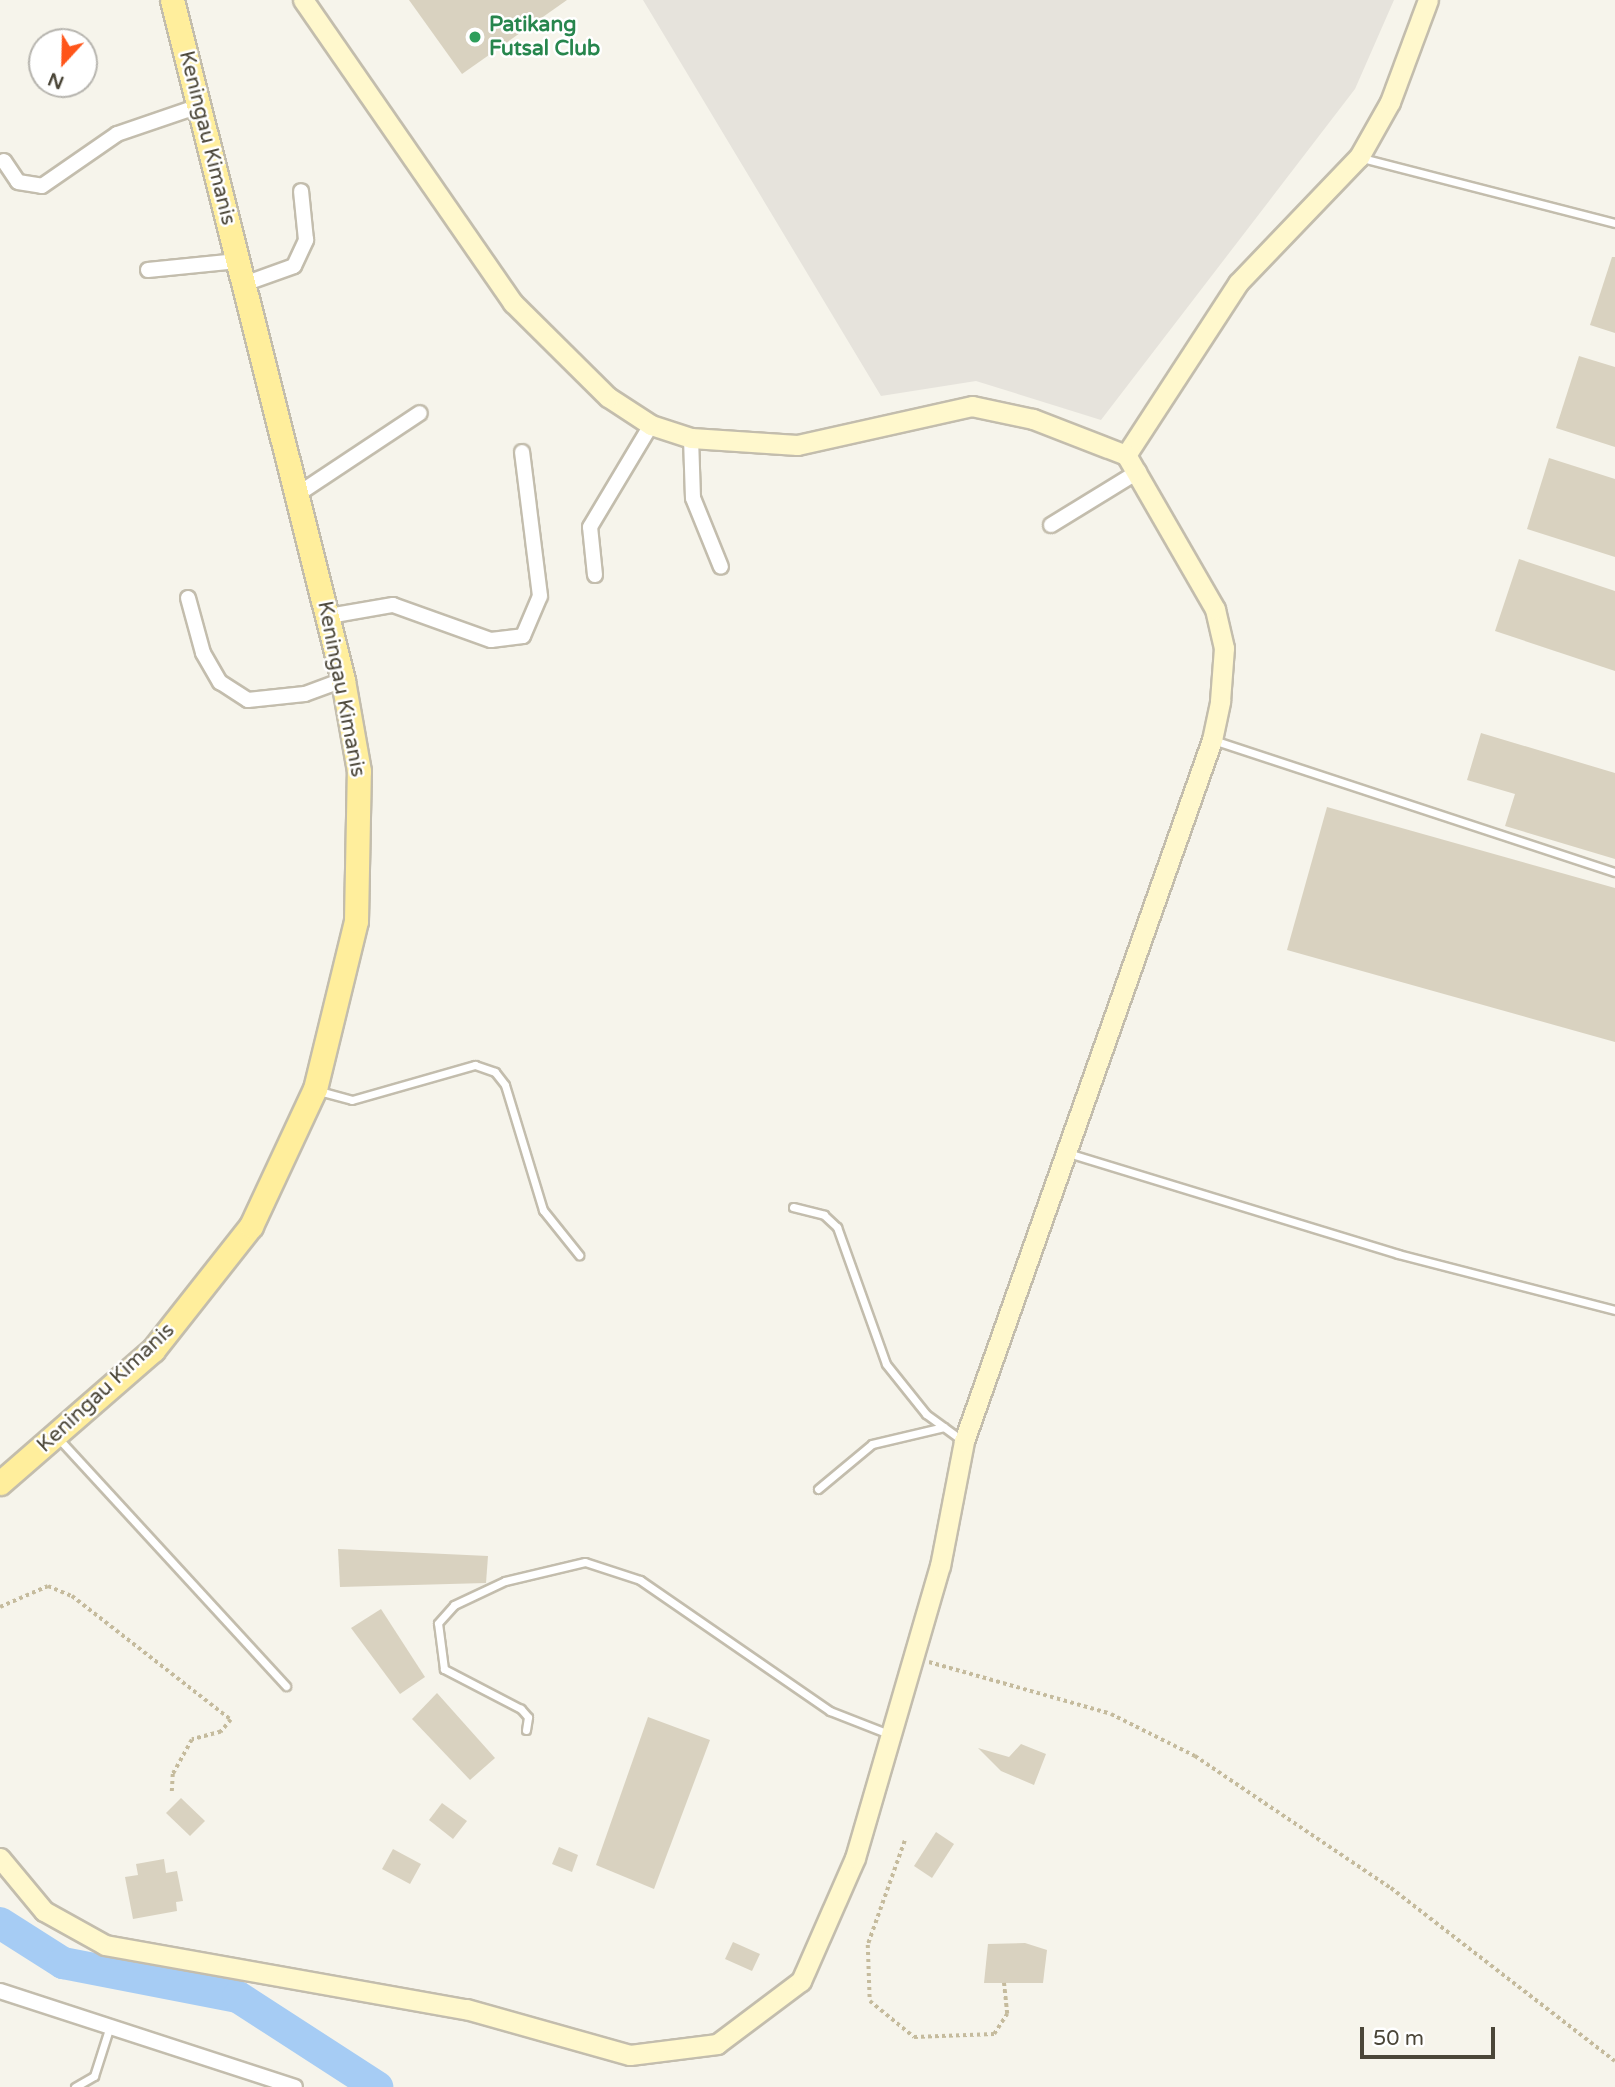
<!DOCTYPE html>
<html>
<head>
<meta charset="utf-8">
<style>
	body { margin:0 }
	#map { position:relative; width:1615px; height:2087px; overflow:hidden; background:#f6f4eb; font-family:"Varela Round",sans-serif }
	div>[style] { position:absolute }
	.industrial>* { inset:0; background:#e6e3dc }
	.river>* { height:32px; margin:-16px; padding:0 16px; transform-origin:16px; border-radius:16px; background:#a6ccf4 }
	.building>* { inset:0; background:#d9d2c0 }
	.path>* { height:3.5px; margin-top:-1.75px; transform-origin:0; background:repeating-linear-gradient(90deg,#c5bb9d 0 3.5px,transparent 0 7px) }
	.roads { filter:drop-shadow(2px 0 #c3bdad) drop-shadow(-2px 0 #c3bdad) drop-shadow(0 2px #c3bdad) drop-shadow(0 -2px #c3bdad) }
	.lane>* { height:7px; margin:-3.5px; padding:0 3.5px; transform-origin:3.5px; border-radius:3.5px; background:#fff }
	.street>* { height:14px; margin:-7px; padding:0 7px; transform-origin:7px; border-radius:7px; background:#fff }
	.secondary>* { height:19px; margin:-9.5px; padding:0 9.5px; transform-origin:9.5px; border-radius:9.5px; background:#fff8cd }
	.primary>* { height:23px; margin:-11.5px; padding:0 11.5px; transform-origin:11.5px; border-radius:11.5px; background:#ffee9c }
	.dots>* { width:19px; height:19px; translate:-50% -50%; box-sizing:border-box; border:4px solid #fff; border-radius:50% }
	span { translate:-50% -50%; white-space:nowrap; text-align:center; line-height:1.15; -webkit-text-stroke:5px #fff; paint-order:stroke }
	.leisure-label { font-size:21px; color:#27864d; font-weight:700 }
	.left { translate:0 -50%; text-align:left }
	.street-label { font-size:21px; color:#4b4638 }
	.north { position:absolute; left:28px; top:28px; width:70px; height:70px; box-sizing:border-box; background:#fff; border:2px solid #b7b5af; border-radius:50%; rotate:202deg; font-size:19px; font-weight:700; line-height:28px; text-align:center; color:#4b4638 }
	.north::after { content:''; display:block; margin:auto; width:24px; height:32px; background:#ff551a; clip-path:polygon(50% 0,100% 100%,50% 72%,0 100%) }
	.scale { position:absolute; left:1360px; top:2027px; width:135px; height:32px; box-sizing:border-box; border:4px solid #4b4638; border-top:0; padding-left:9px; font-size:21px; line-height:24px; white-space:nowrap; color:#4b4638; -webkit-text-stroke:5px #fff; paint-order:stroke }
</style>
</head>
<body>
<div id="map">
	<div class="industrial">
		<i style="clip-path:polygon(643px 0,1394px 0,1355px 89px,1101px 420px,976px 381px,881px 396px)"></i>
	</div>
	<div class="river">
		<i style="left:0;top:1923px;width:75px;rotate:32.4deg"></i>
		<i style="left:63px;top:1963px;width:178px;rotate:11deg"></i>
		<i style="left:238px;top:1997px;width:166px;rotate:32.9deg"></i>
	</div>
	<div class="building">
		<i style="clip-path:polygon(409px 0,567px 0,462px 74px)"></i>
		<i style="clip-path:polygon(1612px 257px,1615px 257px,1615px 333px,1590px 325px)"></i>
		<i style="clip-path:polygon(1579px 356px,1615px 367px,1615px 447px,1556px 428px)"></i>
		<i style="clip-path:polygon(1549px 458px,1615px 479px,1615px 557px,1527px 529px)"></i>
		<i style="clip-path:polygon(1519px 559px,1615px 591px,1615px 671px,1495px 631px)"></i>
		<i style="clip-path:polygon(1481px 733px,1615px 773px,1615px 859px,1505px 826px,1515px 794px,1467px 780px)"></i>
		<i style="clip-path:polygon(1327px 807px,1615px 888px,1615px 1042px,1287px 950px)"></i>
		<i style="clip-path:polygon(338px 1549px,488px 1556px,486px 1583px,340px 1587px)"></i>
		<i style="clip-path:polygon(381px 1609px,425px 1677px,400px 1694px,351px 1628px)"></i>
		<i style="clip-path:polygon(437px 1693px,495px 1758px,470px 1780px,412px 1719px)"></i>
		<i style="clip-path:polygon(648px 1717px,710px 1740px,654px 1889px,596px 1865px)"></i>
		<i style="clip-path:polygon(1021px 1744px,1046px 1754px,1034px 1785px,1001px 1771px,978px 1748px,1009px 1757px)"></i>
		<i style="clip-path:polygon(181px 1798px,205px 1821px,190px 1836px,166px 1813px)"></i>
		<i style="clip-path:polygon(442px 1803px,467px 1821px,453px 1839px,429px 1820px)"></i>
		<i style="clip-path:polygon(936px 1832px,954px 1844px,932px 1878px,914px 1866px)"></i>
		<i style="clip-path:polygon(559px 1847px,578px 1855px,572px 1872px,552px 1864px)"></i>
		<i style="clip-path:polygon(393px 1849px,421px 1864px,410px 1884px,382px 1869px)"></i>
		<i style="clip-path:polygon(164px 1859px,166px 1873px,177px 1871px,183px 1901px,176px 1902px,177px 1911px,133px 1919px,125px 1877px,138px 1875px,136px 1864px)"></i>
		<i style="clip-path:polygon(733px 1942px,760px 1954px,752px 1971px,725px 1959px)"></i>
		<i style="clip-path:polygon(1025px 1943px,1047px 1950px,1043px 1983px,984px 1983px,988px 1944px)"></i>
	</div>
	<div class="path">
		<i style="left:0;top:1607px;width:52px;rotate:-23.6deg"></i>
		<i style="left:48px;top:1586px;width:26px;rotate:23deg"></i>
		<i style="left:72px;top:1596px;width:202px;rotate:37.9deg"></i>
		<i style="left:231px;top:1720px;width:16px;rotate:130deg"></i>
		<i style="left:221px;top:1732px;width:30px;rotate:165deg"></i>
		<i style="left:192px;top:1740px;width:39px;rotate:119deg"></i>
		<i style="left:173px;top:1774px;width:19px;rotate:93deg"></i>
		<i style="left:929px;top:1662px;width:189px;rotate:15.9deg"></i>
		<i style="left:1111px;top:1714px;width:94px;rotate:26.6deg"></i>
		<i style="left:1195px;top:1756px;width:236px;rotate:34deg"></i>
		<i style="left:1391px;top:1888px;width:283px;rotate:37.7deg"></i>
		<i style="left:905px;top:1841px;width:110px;rotate:109.6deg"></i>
		<i style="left:868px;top:1945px;width:56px;rotate:88deg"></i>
		<i style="left:870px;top:2001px;width:57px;rotate:39.3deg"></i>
		<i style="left:914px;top:2037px;width:80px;rotate:-2.1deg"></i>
		<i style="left:994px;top:2034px;width:24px;rotate:-57deg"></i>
		<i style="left:1007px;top:2014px;width:31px;rotate:-96deg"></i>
	</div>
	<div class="roads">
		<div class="lane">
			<i style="left:1362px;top:158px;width:261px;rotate:14.4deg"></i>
			<i style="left:1213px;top:740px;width:423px;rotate:18.2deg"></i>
			<i style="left:319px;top:1091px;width:34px;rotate:15deg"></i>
			<i style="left:352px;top:1100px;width:128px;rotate:-15.9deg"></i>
			<i style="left:475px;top:1065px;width:21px;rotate:19deg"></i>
			<i style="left:495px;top:1072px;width:16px;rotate:52deg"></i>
			<i style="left:505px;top:1085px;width:131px;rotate:73.1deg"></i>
			<i style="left:543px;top:1210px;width:58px;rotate:51.3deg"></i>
			<i style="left:1068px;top:1153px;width:345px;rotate:17deg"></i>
			<i style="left:1398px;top:1254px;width:224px;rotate:14.5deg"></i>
			<i style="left:793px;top:1207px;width:32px;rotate:14deg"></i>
			<i style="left:824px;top:1215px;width:18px;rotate:43deg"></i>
			<i style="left:837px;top:1227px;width:145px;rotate:70.3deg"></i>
			<i style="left:886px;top:1364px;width:64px;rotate:51.3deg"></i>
			<i style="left:926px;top:1414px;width:46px;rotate:36.1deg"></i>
			<i style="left:58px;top:1438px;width:337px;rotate:47.4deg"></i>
			<i style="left:818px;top:1489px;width:70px;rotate:-39.8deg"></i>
			<i style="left:872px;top:1444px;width:74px;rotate:-13.3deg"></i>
			<i style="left:526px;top:1730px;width:13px;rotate:-81deg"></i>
			<i style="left:528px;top:1717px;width:11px;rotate:-131deg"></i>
			<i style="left:521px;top:1709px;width:87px;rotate:-152.5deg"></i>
			<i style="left:444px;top:1669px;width:46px;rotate:-97.4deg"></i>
			<i style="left:438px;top:1623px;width:24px;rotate:-48deg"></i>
			<i style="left:454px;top:1605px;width:56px;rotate:-25.2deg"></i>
			<i style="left:505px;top:1581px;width:82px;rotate:-13.4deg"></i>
			<i style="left:585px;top:1562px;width:58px;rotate:18.1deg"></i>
			<i style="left:640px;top:1580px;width:231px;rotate:34.6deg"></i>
			<i style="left:830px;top:1711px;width:63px;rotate:21.3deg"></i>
			<i style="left:75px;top:2087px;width:22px;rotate:-30deg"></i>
			<i style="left:94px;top:2076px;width:52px;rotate:-72.3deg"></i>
		</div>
		<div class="street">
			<i style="left:4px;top:161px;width:25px;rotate:56deg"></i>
			<i style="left:18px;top:182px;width:24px;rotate:9deg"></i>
			<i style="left:42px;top:186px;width:91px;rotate:-34.7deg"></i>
			<i style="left:117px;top:134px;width:87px;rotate:-18.9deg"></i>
			<i style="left:148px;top:270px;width:90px;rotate:-5.7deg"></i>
			<i style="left:244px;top:284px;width:53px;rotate:-19.8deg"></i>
			<i style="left:294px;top:266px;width:29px;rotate:-65deg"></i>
			<i style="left:306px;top:240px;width:49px;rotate:-95.8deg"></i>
			<i style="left:691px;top:438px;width:60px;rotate:88.1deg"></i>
			<i style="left:693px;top:498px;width:74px;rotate:67.9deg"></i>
			<i style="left:298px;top:494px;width:146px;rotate:-33.6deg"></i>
			<i style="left:1051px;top:525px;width:103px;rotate:-31.5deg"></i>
			<i style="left:595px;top:575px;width:48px;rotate:-95.9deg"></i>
			<i style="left:590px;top:527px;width:119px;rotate:-59.1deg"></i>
			<i style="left:188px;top:598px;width:57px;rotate:74.7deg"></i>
			<i style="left:203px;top:653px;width:34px;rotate:60deg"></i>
			<i style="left:220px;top:682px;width:33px;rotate:33deg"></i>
			<i style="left:248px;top:700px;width:57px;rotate:-6deg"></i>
			<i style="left:305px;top:694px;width:40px;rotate:-20.2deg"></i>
			<i style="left:329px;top:616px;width:65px;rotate:-9.8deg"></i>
			<i style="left:393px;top:605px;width:104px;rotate:19.7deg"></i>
			<i style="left:491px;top:640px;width:32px;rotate:-7deg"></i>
			<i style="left:523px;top:636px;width:43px;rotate:-67deg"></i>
			<i style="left:540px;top:596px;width:145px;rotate:-97.1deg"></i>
			<i style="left:0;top:1991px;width:310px;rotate:18deg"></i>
		</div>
		<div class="secondary">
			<i style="left:1126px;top:455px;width:205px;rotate:-56.9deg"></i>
			<i style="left:1238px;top:283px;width:175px;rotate:-46.2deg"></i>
			<i style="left:1359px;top:157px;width:63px;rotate:-60.6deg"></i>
			<i style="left:1390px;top:102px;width:109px;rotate:-69.6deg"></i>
			<i style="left:0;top:1858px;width:69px;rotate:50.3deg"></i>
			<i style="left:44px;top:1911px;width:70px;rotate:29.1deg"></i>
			<i style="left:105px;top:1945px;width:367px;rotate:10.1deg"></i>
			<i style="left:466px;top:2009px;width:170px;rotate:15.7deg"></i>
			<i style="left:630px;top:2055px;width:88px;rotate:-7.2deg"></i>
			<i style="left:717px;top:2044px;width:105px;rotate:-36.9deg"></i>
			<i style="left:801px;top:1981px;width:134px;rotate:-66.3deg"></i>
			<i style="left:855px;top:1858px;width:304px;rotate:-73.8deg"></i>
			<i style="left:940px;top:1566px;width:127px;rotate:-79.1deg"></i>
			<i style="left:964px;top:1441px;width:744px;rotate:-70.52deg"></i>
			<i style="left:1212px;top:740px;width:40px;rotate:-78deg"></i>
			<i style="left:1220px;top:701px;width:53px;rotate:-85.7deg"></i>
			<i style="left:1224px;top:648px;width:40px;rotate:-103deg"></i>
			<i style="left:1215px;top:609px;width:178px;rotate:-120deg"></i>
			<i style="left:1126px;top:455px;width:100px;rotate:-158.8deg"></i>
			<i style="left:1033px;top:419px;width:62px;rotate:-168deg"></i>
			<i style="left:972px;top:406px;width:179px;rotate:167.4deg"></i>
			<i style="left:797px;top:445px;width:106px;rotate:-176.2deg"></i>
			<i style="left:691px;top:438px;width:42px;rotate:-162deg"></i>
			<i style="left:651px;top:425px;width:51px;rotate:-146.9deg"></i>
			<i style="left:608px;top:397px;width:134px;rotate:-135.3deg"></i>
			<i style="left:513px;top:303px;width:369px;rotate:-124.7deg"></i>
		</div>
		<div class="primary">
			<i style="left:0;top:1483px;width:203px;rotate:-41deg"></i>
			<i style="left:153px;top:1350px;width:158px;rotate:-51.7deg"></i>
			<i style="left:251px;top:1226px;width:151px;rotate:-65deg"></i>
			<i style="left:315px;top:1089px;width:173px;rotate:-76.3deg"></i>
			<i style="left:356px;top:921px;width:150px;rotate:-88.9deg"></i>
			<i style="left:359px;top:771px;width:92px;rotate:-100deg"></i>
			<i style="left:343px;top:680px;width:701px;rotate:-104.12deg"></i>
		</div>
	</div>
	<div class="dots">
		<i style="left:475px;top:37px;background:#2e9e5b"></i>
	</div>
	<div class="leisure-label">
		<span class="left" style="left:489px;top:37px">Patikang<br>Futsal Club</span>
	</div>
	<div class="street-label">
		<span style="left:207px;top:138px;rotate:76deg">Keningau Kimanis</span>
		<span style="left:341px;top:689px;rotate:79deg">Keningau Kimanis</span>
		<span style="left:106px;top:1388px;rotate:-43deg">Keningau Kimanis</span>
	</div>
	<div class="north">N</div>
	<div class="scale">50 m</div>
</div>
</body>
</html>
